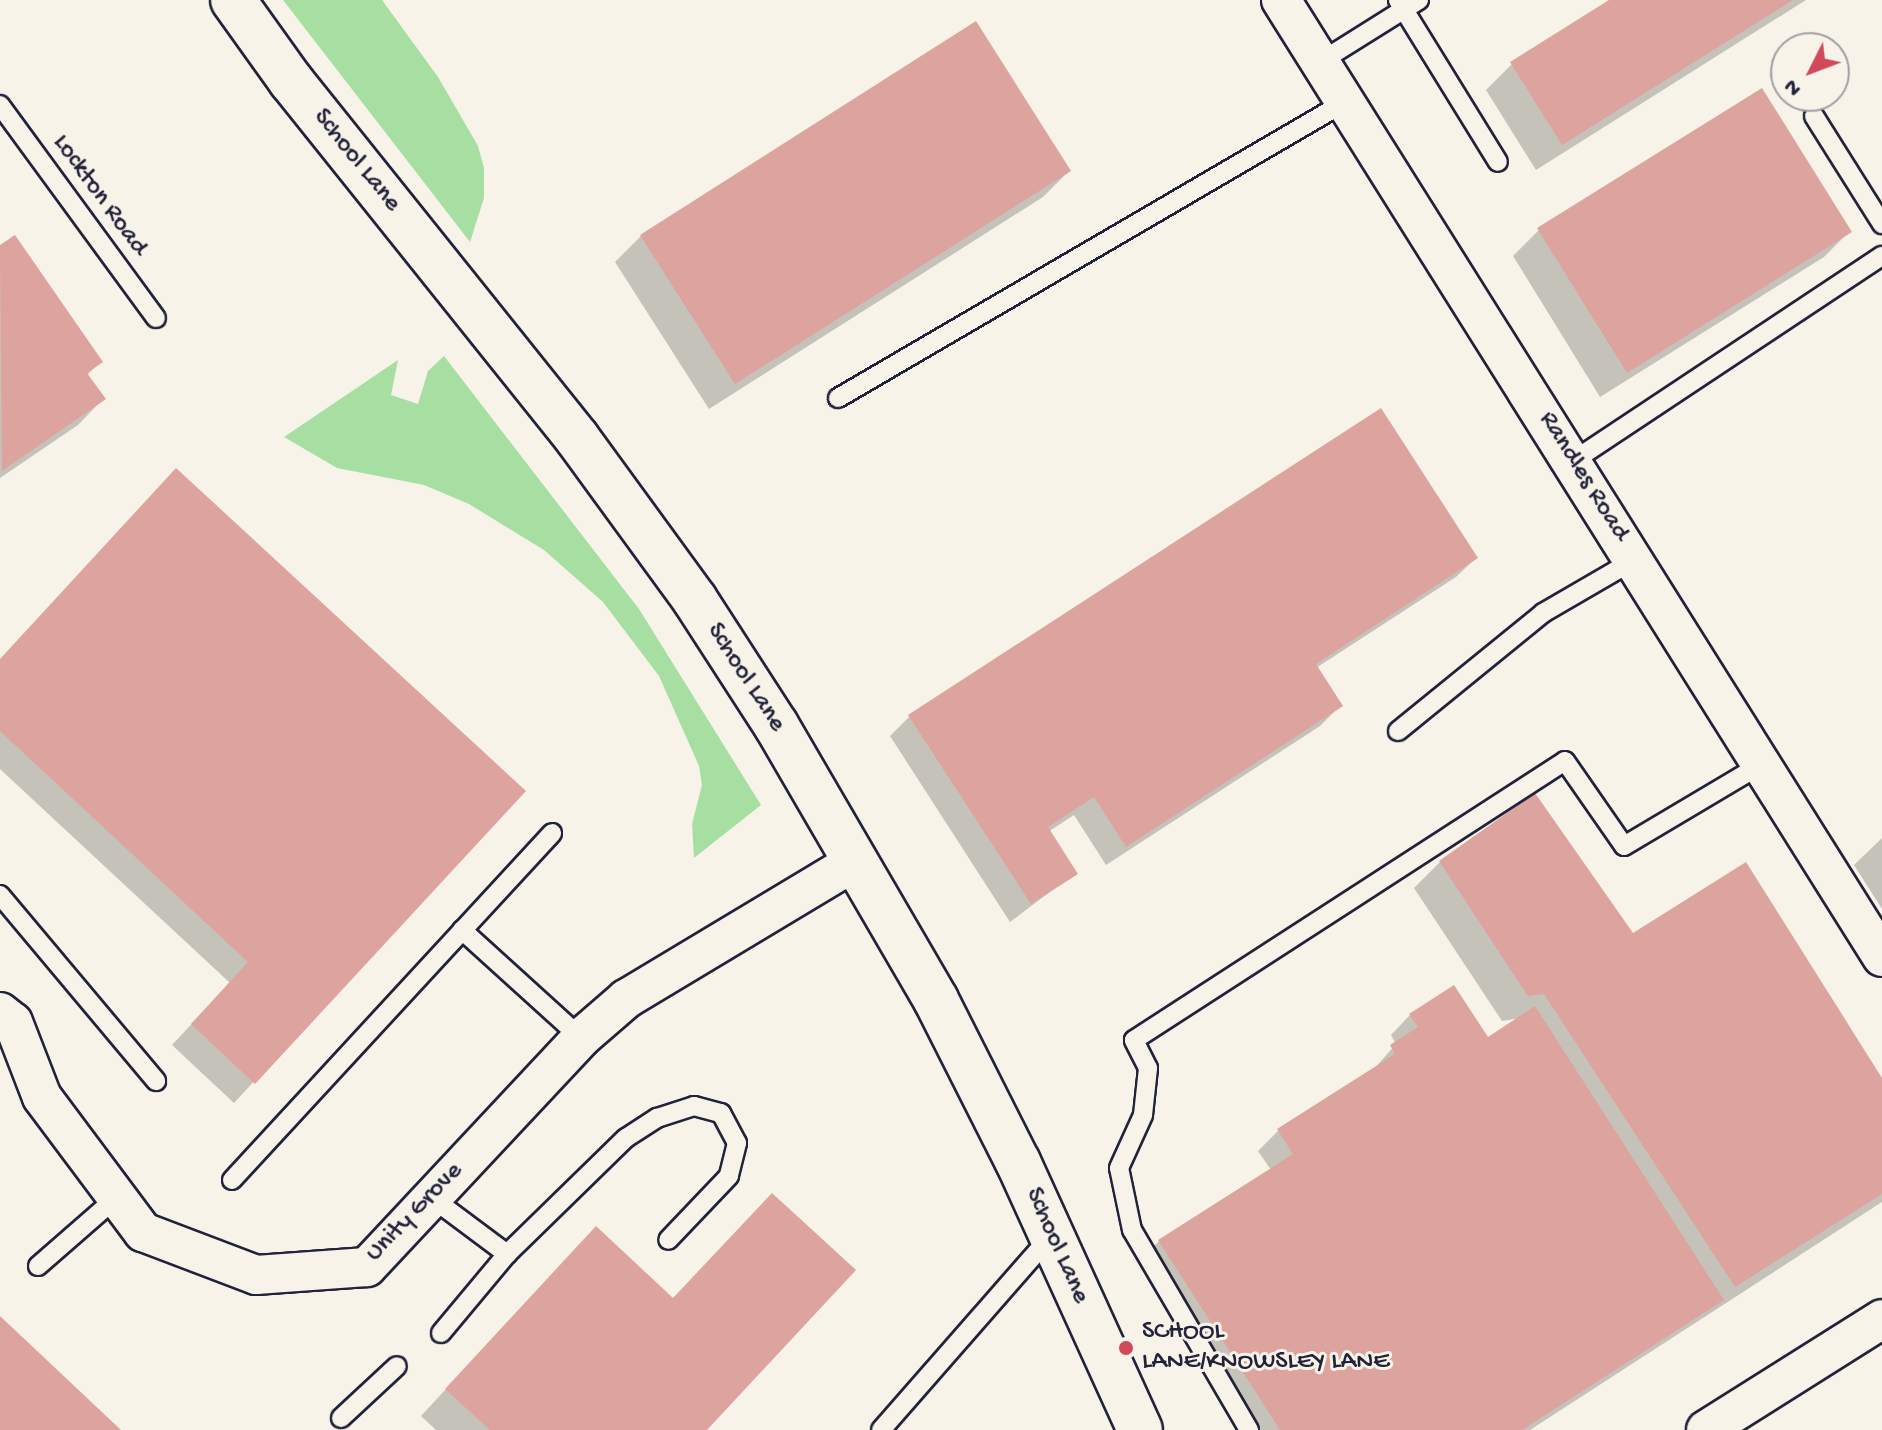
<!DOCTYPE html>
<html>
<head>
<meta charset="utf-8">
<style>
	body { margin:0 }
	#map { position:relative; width:1882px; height:1430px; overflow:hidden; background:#f7f3e8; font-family:"Gochi Hand",sans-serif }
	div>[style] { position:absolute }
	.green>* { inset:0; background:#a7dfa2 }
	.shadow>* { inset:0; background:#0003 }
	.building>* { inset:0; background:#dda39e }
	.roads { filter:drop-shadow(2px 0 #22223b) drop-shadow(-2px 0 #22223b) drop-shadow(0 2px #22223b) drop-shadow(0 -2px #22223b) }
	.lane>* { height:18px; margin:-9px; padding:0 9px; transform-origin:9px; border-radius:9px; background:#f7f3e8 }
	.street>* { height:38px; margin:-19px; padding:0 19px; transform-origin:19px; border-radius:19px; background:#f7f3e8 }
	.secondary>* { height:44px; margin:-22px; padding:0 22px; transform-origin:22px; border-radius:22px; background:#f7f3e8 }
	.dots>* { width:22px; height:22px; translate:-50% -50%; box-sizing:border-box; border:4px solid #f7f3e8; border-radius:50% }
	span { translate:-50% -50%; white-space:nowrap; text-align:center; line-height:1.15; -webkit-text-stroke:6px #f7f3e8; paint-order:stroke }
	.street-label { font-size:26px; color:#22223b }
	.poi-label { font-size:26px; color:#22223b }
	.left { translate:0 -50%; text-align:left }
	.north { position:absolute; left:1770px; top:32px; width:80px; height:80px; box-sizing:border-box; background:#f7f3e8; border:2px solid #a29fa3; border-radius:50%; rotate:228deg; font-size:22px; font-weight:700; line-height:32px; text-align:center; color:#22223b }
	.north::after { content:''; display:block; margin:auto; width:28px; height:36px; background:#d1495b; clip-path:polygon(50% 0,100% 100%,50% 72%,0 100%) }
</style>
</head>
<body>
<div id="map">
	<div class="green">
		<i style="clip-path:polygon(283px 0,382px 0,438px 77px,478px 146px,484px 168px,484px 198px,470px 242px)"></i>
		<i style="clip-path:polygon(444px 356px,639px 609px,761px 805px,694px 858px,692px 824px,702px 785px,699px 766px,659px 676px,603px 602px,544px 550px,469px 504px,424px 485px,337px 468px,284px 437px,398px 360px,391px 395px,418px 404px,428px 371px)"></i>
	</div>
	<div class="shadow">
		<i style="clip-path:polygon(1613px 0,1806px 0,1536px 170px,1486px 90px,1512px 64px)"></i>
		<i style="clip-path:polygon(1069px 171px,1043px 197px,709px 409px,615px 262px,641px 236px)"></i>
		<i style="clip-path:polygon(1539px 230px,1850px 231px,1824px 257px,1600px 397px,1513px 256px)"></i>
		<i style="clip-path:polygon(14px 238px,100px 362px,87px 375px,103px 399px,78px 425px,0 478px,0 248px)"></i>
		<i style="clip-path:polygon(1476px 558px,1456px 577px,1316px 668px,1340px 706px,1320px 726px,1106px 865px,1074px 815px,1048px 832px,1075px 873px,1010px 922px,890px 736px,909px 717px)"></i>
		<i style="clip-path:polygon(0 660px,523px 791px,234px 1103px,172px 1045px,230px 983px,0 769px)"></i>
		<i style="clip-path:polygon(1882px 838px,1882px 909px,1854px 865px)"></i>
		<i style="clip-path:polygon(1440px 862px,1632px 936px,1882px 1082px,1882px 1202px,1530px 1430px,1248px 1430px,1140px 1261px,1159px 1241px,1271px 1170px,1258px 1151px,1278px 1131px,1373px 1070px,1396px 1044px,1391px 1035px,1410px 1015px,1487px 1039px,1520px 1018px,1502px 1021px,1414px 888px)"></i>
		<i style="clip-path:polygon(570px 1255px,704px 1430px,436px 1430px,421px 1416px)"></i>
	</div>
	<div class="building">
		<i style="clip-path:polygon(1609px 0,1793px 0,1562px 145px,1510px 62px)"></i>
		<i style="clip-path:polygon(976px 21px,1071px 171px,735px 384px,640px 235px)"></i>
		<i style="clip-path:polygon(1762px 88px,1852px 232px,1627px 373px,1537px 228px)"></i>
		<i style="clip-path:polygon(15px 235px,103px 362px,87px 373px,106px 399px,2px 471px,0 245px)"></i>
		<i style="clip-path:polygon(1381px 408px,1478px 558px,1316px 664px,1343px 706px,1126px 847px,1094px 797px,1048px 827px,1078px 874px,1031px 904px,908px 715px)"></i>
		<i style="clip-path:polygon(176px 468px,526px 791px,255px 1084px,191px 1024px,248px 962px,0 731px,0 659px)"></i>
		<i style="clip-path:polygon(1535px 793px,1633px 933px,1746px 862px,1882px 1078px,1882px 1194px,1735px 1287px,1544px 994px,1528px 996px,1439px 861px)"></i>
		<i style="clip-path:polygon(1454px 985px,1488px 1037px,1535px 1006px,1724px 1300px,1522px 1430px,1280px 1430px,1158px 1240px,1293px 1154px,1277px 1129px,1395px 1054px,1390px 1045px,1418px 1027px,1409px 1014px)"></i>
		<i style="clip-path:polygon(772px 1193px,856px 1270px,707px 1430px,490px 1430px,445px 1389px,596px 1226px,673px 1298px)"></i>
		<i style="clip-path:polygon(0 1316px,121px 1430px,0 1430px)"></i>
	</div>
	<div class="roads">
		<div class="lane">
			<i style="left:1398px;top:0;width:190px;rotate:58.3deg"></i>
			<i style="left:1320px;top:62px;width:117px;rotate:-32.1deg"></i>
			<i style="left:0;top:105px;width:264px;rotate:53.8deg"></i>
			<i style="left:1814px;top:116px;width:128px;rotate:57.8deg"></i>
			<i style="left:838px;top:398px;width:587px;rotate:-30.28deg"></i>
			<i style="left:1573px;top:461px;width:371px;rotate:-33.6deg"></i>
			<i style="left:1398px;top:731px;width:187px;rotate:-39.1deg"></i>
			<i style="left:1543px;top:613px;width:105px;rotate:-30.2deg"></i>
			<i style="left:0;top:895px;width:243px;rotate:50deg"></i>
			<i style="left:462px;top:930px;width:161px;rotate:42.2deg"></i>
			<i style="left:232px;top:1180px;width:472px;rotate:-47.3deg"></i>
			<i style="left:432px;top:1198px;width:94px;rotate:36.7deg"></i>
			<i style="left:507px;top:1254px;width:166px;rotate:-44.3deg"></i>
			<i style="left:626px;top:1138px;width:37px;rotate:-33deg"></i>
			<i style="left:657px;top:1118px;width:39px;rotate:-18deg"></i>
			<i style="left:694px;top:1106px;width:28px;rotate:15deg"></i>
			<i style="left:721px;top:1113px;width:34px;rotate:62deg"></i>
			<i style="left:737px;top:1143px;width:34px;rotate:104deg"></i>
			<i style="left:729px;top:1176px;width:88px;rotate:133.6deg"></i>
			<i style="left:38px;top:1266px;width:105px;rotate:-41.1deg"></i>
			<i style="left:441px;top:1333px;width:103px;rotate:-50.1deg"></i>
			<i style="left:341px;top:1418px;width:76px;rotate:-42.9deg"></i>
			<i style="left:881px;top:1430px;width:257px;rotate:-48.8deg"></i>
			<i style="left:1249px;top:1430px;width:232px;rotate:-120.3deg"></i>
			<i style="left:1132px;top:1230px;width:63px;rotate:-101.8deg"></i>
			<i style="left:1119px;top:1168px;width:58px;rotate:-65.6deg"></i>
			<i style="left:1143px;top:1115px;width:47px;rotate:-83.9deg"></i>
			<i style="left:1148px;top:1068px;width:31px;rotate:-117deg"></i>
			<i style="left:1134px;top:1040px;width:513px;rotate:-32.92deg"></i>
			<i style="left:1565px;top:761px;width:103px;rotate:55.2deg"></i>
			<i style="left:1624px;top:846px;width:163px;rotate:-30.7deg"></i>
		</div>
		<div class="street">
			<i style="left:1281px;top:0;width:1130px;rotate:57.87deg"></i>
			<i style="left:0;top:1012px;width:16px;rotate:38deg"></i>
			<i style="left:13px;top:1022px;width:80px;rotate:68.9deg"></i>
			<i style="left:42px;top:1097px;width:169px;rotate:53.2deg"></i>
			<i style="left:143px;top:1232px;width:121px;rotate:20.8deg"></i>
			<i style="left:256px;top:1275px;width:111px;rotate:-4.1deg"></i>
			<i style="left:367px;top:1267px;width:313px;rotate:-46.9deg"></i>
			<i style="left:581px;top:1038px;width:60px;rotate:-40.9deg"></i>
			<i style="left:626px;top:999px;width:268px;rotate:-31deg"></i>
			<i style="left:1706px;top:1430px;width:208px;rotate:-32.2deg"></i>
		</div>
		<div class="secondary">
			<i style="left:233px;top:0;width:100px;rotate:54.4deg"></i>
			<i style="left:291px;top:81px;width:457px;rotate:51.3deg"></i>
			<i style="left:577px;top:438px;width:200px;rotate:53.9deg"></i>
			<i style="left:695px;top:600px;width:149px;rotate:57.1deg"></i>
			<i style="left:776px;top:725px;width:318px;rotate:59.8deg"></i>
			<i style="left:936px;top:1000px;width:182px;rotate:63.2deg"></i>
			<i style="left:1018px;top:1162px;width:294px;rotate:65.5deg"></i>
		</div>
	</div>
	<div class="dots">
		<i style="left:1126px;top:1348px;background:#d1495b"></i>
	</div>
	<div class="street-label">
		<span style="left:356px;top:161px;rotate:51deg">School Lane</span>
		<span style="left:99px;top:196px;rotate:54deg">Lockton Road</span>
		<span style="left:1583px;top:477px;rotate:58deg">Randles Road</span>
		<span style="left:745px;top:678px;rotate:57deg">School Lane</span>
		<span style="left:415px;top:1213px;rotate:-46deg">Unity Grove</span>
		<span style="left:1056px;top:1246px;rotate:66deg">School Lane</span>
	</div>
	<div class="poi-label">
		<span class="left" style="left:1142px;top:1348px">SCHOOL<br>LANE/KNOWSLEY LANE</span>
	</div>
	<div class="north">N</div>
</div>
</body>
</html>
